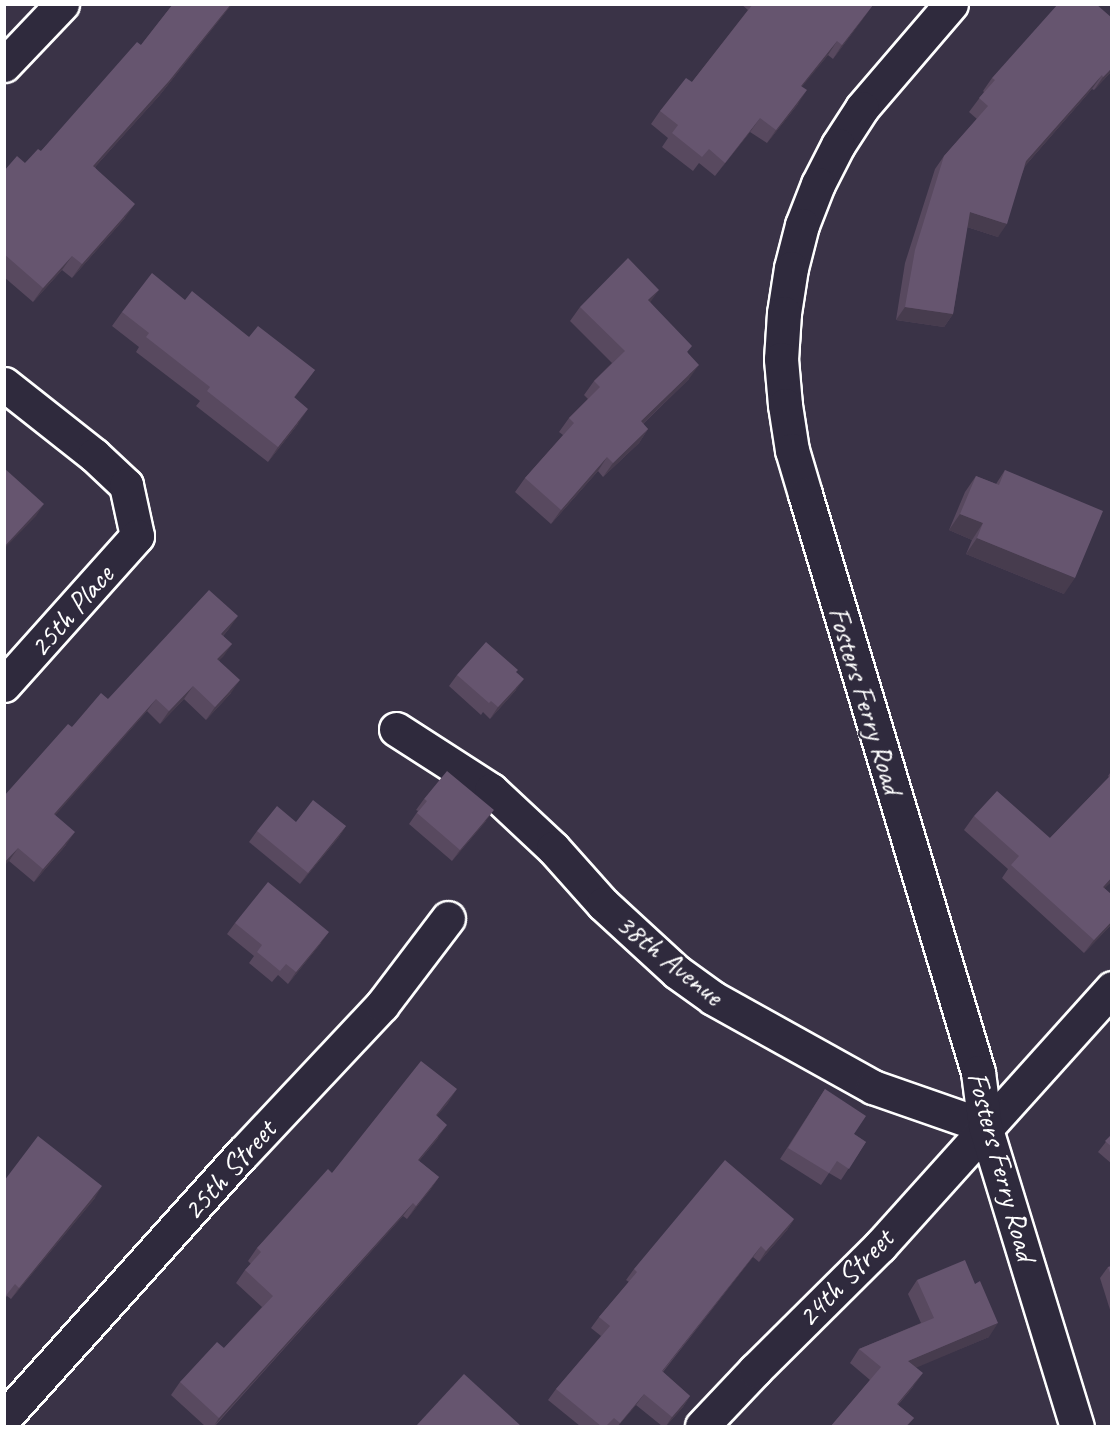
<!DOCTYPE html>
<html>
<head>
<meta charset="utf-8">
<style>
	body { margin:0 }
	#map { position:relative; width:1116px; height:1431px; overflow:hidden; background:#3a3347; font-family:Caveat,sans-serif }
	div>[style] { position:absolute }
	.roads { filter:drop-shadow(2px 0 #fff) drop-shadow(-2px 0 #fff) drop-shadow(0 2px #fff) drop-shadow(0 -2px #fff) }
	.minor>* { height:33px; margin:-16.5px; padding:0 16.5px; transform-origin:16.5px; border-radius:16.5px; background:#2f2a3d }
	.tertiary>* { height:33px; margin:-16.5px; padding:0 16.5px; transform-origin:16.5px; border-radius:16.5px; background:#2f2a3d }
	.wall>* { inset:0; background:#58495f }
	.shaded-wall>* { inset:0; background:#473c4e }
	.building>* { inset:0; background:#66556f }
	span { translate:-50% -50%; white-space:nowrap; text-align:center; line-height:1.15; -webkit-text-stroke:4.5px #2f2a3d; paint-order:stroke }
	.street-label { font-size:30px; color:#fff }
	.frame { position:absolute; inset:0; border:6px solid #fff; pointer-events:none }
</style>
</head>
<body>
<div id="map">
	<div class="roads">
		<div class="minor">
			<i style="left:4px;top:65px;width:84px;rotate:-46.4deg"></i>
			<i style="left:4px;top:384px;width:115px;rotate:38.3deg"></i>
			<i style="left:94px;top:455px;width:44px;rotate:43.2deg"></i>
			<i style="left:126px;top:485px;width:52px;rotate:77.8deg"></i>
			<i style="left:137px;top:536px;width:200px;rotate:131.8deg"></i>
			<i style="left:396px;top:729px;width:113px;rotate:32.7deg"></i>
			<i style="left:491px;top:790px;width:85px;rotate:43.1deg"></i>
			<i style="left:553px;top:848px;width:75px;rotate:48.2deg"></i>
			<i style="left:603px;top:904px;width:100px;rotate:42.6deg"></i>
			<i style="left:677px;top:972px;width:44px;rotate:35.8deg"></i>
			<i style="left:713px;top:998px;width:183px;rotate:29.1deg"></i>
			<i style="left:873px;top:1087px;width:119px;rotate:19.2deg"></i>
			<i style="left:4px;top:1418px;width:357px;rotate:-48deg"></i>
			<i style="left:243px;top:1153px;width:203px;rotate:-46.8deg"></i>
			<i style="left:382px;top:1005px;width:109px;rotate:-52.8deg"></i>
			<i style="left:702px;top:1426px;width:77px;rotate:-46.6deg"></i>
			<i style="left:755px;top:1370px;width:176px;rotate:-44.8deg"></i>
			<i style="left:880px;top:1246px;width:347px;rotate:-48deg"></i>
		</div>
		<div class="tertiary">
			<i style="left:951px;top:4px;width:137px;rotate:130.6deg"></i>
			<i style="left:862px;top:108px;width:44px;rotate:123deg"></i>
			<i style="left:838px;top:145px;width:44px;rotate:117.1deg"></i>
			<i style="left:818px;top:184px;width:44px;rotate:111.3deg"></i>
			<i style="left:802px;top:225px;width:44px;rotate:104.3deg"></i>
			<i style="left:791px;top:268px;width:46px;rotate:98.8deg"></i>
			<i style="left:784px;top:313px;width:46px;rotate:93.7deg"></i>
			<i style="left:781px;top:359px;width:46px;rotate:85deg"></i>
			<i style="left:785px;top:405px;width:46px;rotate:81.2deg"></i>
			<i style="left:792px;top:450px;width:46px;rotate:73.5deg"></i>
			<i style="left:805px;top:494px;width:603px;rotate:73.34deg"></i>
			<i style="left:978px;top:1072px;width:54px;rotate:82.6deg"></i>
			<i style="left:985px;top:1126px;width:314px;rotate:73deg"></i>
		</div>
	</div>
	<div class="wall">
		<i style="clip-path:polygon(173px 4px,232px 4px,159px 96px,95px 167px,125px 218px,72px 278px,62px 270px,33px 302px,4px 277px,4px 171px,25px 163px,41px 151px,141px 45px)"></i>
		<i style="clip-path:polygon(741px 4px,873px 5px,833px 59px,828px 55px,802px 86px,798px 104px,767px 143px,750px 132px,715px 176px,699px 163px,693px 171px,662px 147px,668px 138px,651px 124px,660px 111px,692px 82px,748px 10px)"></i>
		<i style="clip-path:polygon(1112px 71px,1094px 90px,1092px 89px,1025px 166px,998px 237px,967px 227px,953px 314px,944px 327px,896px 320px,905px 263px,935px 169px,944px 156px,977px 119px,969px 112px,984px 92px,983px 91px,992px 78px)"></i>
		<i style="clip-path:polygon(185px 300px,249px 337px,315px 370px,294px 398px,298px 424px,268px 462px,196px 406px,200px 401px,136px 352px,139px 347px,112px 326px,122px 312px)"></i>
		<i style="clip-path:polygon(650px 302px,688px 353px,689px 379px,643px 424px,648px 429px,639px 443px,603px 477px,598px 471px,551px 524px,515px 492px,525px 478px,563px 435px,559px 432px,569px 418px,588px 399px,584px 395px,594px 381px,612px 363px,570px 321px,580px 307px)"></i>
		<i style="clip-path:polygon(1005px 470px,1064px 594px,966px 554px,972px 540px,949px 530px,965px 492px,976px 476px,996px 484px)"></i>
		<i style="clip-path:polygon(229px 629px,223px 636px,232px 644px,219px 660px,231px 693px,206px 720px,184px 699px,160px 724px,147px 711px,55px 815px,66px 845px,34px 882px,9px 861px,72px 727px,108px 699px)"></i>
		<i style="clip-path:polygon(516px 672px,516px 690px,490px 719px,483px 712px,481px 715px,449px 686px,457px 675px)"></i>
		<i style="clip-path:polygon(1112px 770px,1112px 881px,1104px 888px,1112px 895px,1112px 924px,1084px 953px,1002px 878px,1008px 869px,964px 830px,974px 816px,1050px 838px,1109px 777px,1108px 776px)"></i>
		<i style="clip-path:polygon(424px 799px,486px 821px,452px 861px,409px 824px,418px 811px,416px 810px)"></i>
		<i style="clip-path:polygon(296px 822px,346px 826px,338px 838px,300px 884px,249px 842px,257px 831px)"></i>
		<i style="clip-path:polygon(235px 923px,321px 943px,288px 984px,278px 975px,272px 982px,249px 963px,254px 956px,227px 934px)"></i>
		<i style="clip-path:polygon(825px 1089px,854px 1134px,866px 1142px,841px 1180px,829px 1173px,821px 1185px,780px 1159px)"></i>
		<i style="clip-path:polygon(448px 1103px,436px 1116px,438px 1138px,419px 1161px,439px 1177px,430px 1190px,407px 1219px,403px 1216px,215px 1426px,205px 1426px,171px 1395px,180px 1382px,224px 1348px,262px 1307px,236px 1283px,245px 1270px,251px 1264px,248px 1261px,257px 1248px,332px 1173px)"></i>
		<i style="clip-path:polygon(1112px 1134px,1112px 1164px,1098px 1152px)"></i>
		<i style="clip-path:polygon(4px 1181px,95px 1198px,11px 1299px,7px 1296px,4px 1299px)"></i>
		<i style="clip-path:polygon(794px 1219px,787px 1230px,759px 1262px,753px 1257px,663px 1372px,690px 1396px,683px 1407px,666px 1426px,662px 1426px,636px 1405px,618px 1426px,580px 1426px,548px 1400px,556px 1389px,601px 1336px,591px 1328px,599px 1317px,629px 1282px,626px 1280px,634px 1269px)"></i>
		<i style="clip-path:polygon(1112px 1266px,1112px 1316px,1100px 1278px,1108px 1267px)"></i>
		<i style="clip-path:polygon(917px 1280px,989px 1337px,916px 1367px,913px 1387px,898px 1405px,914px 1418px,907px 1426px,831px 1426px,870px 1380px,850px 1363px,859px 1349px,921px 1323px,908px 1294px)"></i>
	</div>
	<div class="shaded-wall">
		<i style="clip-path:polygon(231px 4px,232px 4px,159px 96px,83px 180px,93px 166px)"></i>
		<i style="clip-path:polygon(873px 5px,863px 19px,833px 59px,842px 45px)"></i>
		<i style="clip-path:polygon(837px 41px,828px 55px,792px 99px,801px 86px)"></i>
		<i style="clip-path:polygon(1112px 68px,1112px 71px,1094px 90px,1103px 77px)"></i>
		<i style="clip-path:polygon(1102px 75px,1092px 89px,1017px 175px,1026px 161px)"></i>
		<i style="clip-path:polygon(807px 90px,798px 104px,767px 143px,776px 130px)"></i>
		<i style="clip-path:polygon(760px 118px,750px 132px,715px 176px,725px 163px)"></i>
		<i style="clip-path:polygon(135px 204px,125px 218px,72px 278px,82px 264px)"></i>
		<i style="clip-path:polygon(970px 212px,1007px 224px,998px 237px,961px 225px)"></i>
		<i style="clip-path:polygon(72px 256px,62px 270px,33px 302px,43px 288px)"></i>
		<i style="clip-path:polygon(659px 290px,649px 304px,648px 300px)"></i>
		<i style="clip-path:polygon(905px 307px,953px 314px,944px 327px,896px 320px)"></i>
		<i style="clip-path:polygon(699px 365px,689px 379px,631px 435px,641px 421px)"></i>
		<i style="clip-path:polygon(308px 409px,298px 424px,268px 462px,278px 447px)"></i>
		<i style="clip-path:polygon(648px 429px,639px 443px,603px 477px,613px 463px)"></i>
		<i style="clip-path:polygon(607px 457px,598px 471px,551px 524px,561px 510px)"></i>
		<i style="clip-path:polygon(44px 504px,36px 516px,4px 549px,4px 547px)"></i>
		<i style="clip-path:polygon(960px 514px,983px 523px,972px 540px,949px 530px)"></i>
		<i style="clip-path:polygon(977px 538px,1075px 578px,1064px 594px,966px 554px)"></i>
		<i style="clip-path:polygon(238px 616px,229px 629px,212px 647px,221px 634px)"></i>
		<i style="clip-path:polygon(232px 644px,223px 657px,208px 671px,217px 659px)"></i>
		<i style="clip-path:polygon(524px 679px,516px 690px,490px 719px,498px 707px)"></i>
		<i style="clip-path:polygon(240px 680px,231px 693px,206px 720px,215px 707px)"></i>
		<i style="clip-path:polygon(193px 686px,184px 699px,160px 724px,169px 711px)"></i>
		<i style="clip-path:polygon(156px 699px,147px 711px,45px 827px,54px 814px)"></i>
		<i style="clip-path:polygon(494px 810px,486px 821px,452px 861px,460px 850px)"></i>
		<i style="clip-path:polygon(346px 826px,338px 838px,300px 884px,308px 873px)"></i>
		<i style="clip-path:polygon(75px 832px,66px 845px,34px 882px,43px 869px)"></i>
		<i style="clip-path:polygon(18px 848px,9px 861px,4px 866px,4px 863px)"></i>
		<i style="clip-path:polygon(1112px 877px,1112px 881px,1093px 900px,1103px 887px)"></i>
		<i style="clip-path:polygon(1112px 921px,1112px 924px,1084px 953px,1094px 940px)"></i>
		<i style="clip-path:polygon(329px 932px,321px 943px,288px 984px,296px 972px)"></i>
		<i style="clip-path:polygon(457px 1089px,448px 1103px,426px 1129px,436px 1115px)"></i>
		<i style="clip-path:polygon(447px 1125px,438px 1138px,409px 1173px,418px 1160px)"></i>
		<i style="clip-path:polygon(439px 1177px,430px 1190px,407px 1219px,416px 1206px)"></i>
		<i style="clip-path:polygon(102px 1186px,95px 1198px,11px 1299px,19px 1288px)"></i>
		<i style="clip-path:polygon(413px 1203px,403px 1216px,214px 1426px,219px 1418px)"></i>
		<i style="clip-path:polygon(794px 1219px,787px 1230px,759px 1262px,766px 1251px)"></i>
		<i style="clip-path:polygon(761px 1246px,753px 1257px,654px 1382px,662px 1371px)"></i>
		<i style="clip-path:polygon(998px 1323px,989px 1337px,899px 1375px,908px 1361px)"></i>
		<i style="clip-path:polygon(923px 1373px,913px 1387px,887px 1417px,897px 1404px)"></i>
		<i style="clip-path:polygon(644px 1394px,636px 1405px,618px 1426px,620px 1423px)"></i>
		<i style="clip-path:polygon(690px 1396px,683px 1407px,666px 1426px,672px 1417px)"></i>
	</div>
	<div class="building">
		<i style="clip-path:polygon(173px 4px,231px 4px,169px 81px,93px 166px,135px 204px,82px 264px,72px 256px,43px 288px,4px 254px,4px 171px,17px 156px,25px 163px,38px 149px,41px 151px,137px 42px,141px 45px)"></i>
		<i style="clip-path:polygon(753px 4px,873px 5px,842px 45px,837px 41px,801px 86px,807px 90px,776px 130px,760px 118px,725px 163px,709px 149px,702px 157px,672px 133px,678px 125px,660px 111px,686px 78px,692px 82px)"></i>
		<i style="clip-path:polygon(1058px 4px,1096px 4px,1112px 18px,1112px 68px,1103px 77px,1102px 75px,1026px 161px,1007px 224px,970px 212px,953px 314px,905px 307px,915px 250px,944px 156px,988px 106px,979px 98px,995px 80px,992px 78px)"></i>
		<i style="clip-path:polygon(628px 258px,659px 290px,648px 300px,692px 346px,687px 352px,699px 365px,641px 421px,648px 429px,613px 463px,607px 457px,561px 510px,525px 478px,574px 423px,569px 418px,600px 387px,594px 381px,625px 351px,580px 307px)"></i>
		<i style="clip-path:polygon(152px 273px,185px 300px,192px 291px,249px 337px,258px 326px,315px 370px,294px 397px,308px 409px,278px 447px,207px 391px,210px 387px,146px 337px,149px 333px,122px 312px)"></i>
		<i style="clip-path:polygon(4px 468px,44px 504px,4px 547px)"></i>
		<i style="clip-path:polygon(1005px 470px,1103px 511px,1075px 578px,977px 538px,983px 523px,960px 514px,976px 476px,999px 485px)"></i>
		<i style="clip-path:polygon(209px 590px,238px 616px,221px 634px,232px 644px,217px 659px,240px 680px,215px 707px,193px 686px,169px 711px,156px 699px,54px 814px,75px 832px,43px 869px,18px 848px,4px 863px,4px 796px,68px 724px,72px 727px,101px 693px,108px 699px)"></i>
		<i style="clip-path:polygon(486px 642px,518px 670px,516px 672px,524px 679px,498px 707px,491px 701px,489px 703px,457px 675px)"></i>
		<i style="clip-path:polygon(447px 771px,494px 810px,460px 850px,417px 813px,427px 801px,424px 799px)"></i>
		<i style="clip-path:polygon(1112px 774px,1112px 877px,1103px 887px,1112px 895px,1112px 921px,1094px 940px,1011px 865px,1019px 856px,974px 816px,997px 791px,1050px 838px)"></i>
		<i style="clip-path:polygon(313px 800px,346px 826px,308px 873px,257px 831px,277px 806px,296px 822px)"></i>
		<i style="clip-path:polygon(268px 882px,329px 932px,296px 972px,286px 964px,280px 971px,257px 952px,262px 945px,235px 923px)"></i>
		<i style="clip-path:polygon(421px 1061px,457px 1089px,436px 1115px,447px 1125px,418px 1160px,439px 1177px,416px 1206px,413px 1203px,219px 1418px,180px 1382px,217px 1342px,224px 1348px,273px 1296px,245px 1270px,261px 1252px,257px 1248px,328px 1169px,332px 1173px)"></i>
		<i style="clip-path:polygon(825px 1089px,866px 1116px,854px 1134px,866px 1142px,849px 1169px,837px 1161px,829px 1173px,788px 1148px)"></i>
		<i style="clip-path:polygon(1112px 1134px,1112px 1147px,1105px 1141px)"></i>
		<i style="clip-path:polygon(38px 1136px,102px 1186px,19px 1288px,15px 1284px,4px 1298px,4px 1181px)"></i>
		<i style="clip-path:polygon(725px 1160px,794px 1219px,766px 1251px,761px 1246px,662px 1371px,690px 1396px,672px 1417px,644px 1394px,620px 1423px,614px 1418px,606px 1426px,601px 1426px,556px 1389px,610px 1326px,599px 1317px,637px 1272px,634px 1269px)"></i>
		<i style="clip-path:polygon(965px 1260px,975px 1284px,980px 1281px,998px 1323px,908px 1361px,923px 1373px,897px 1404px,914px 1418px,906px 1426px,831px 1426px,881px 1367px,859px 1349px,934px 1318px,917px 1280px)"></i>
		<i style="clip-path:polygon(1112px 1266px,1112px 1278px,1108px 1267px)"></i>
		<i style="clip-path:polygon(464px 1374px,521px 1426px,416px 1426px)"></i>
	</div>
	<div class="street-label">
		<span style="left:71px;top:611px;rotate:-49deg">25th Place</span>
		<span style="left:866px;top:700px;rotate:73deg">Fosters Ferry Road</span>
		<span style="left:670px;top:959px;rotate:39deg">38th Avenue</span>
		<span style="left:1002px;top:1166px;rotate:75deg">Fosters Ferry Road</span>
		<span style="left:229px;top:1170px;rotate:-48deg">25th Street</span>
		<span style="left:845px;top:1278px;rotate:-46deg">24th Street</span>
	</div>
	<div class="frame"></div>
</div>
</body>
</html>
